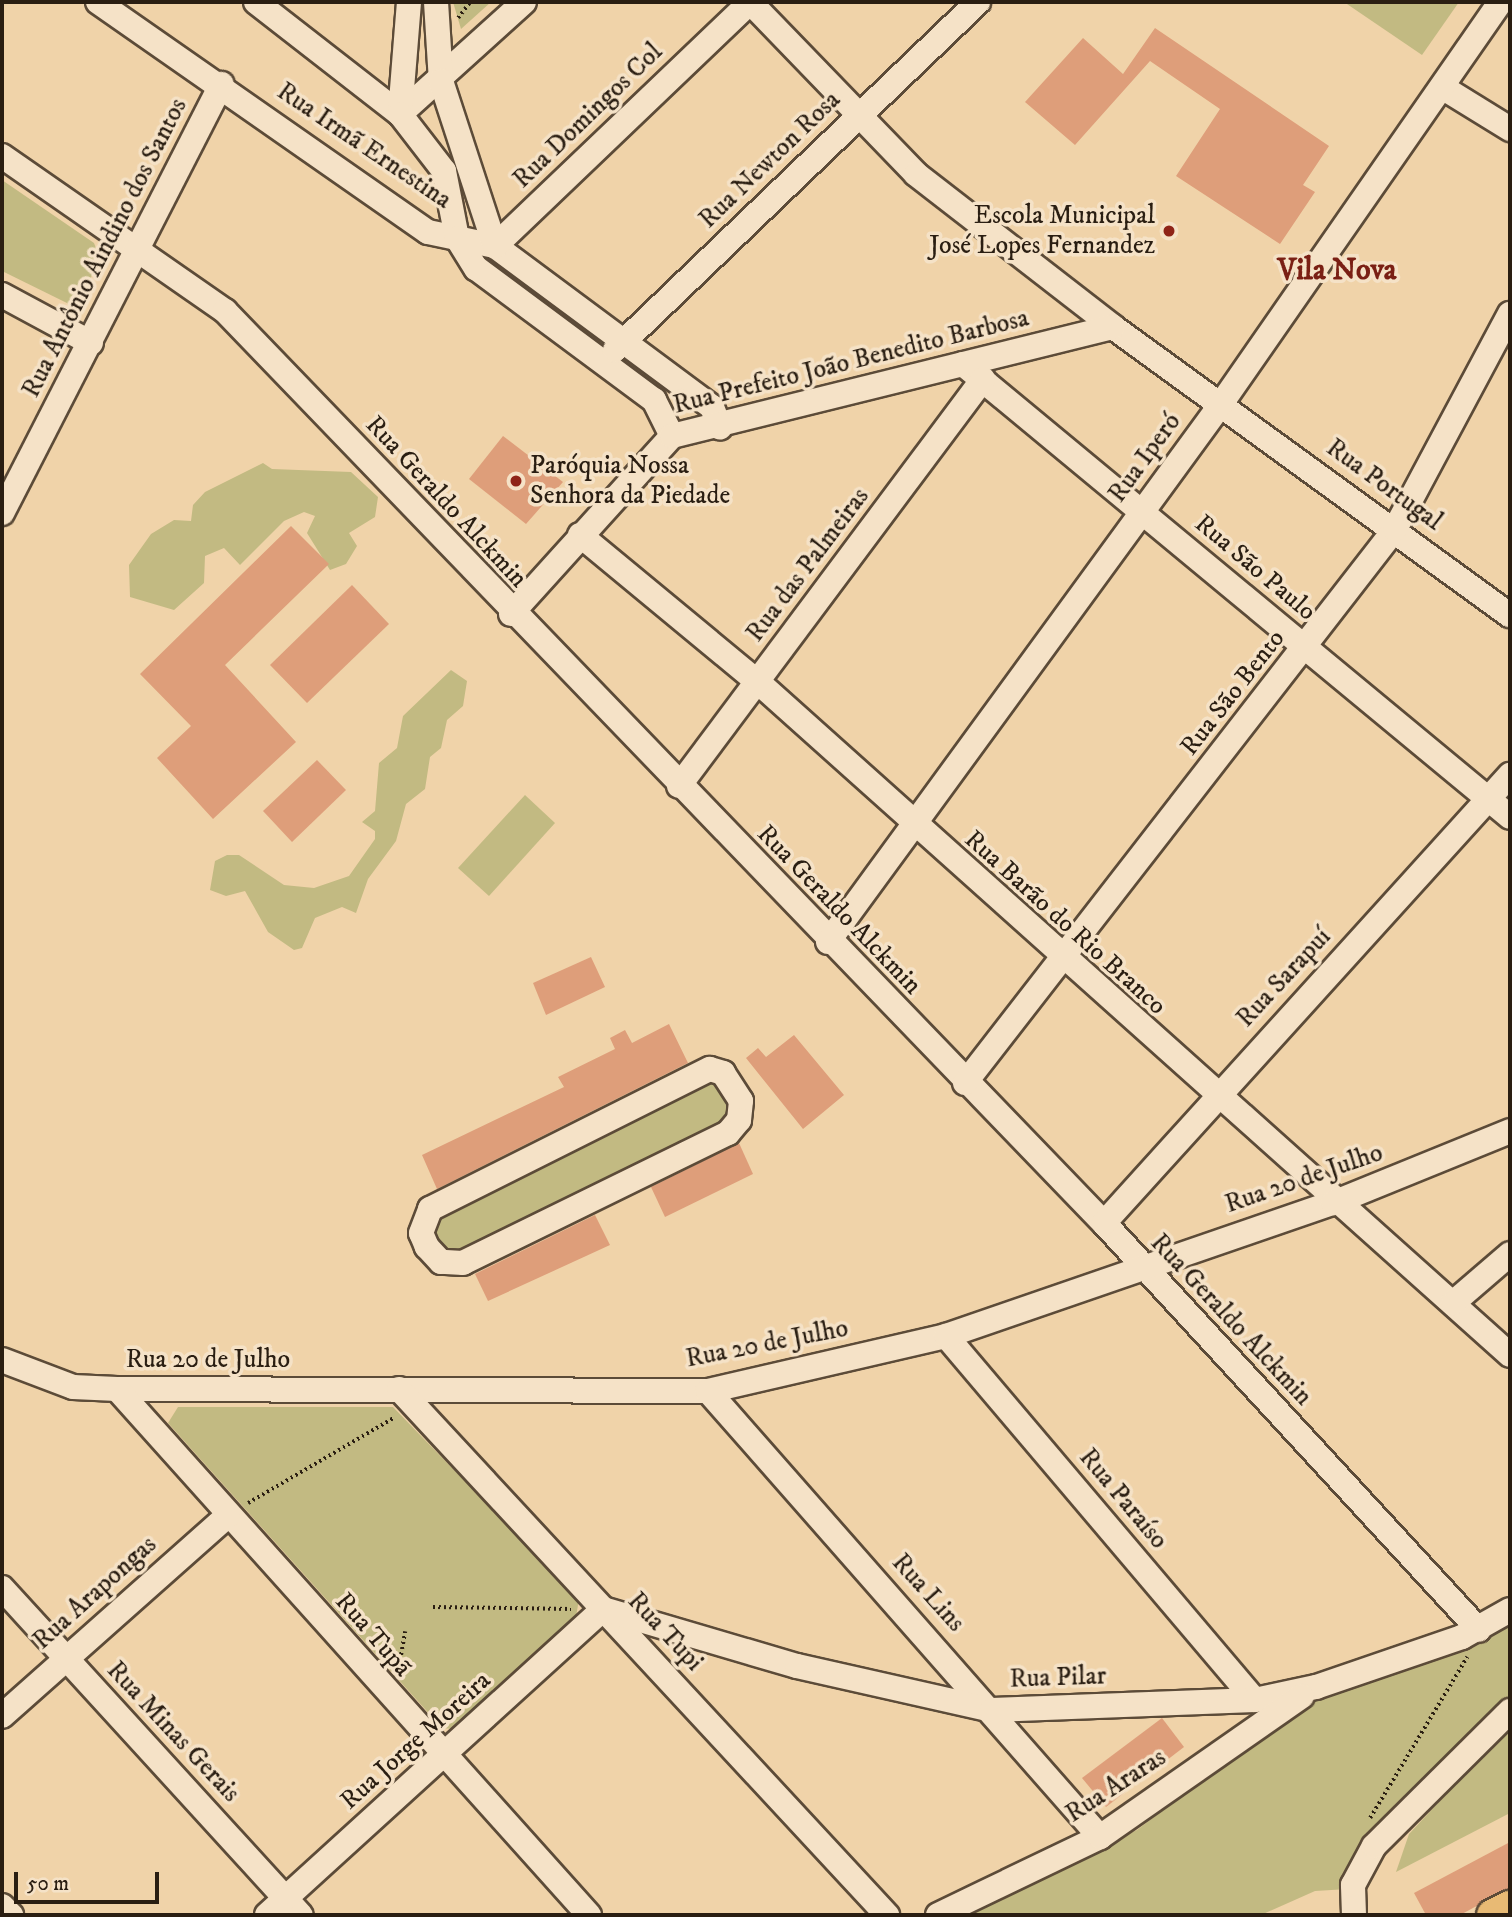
<!DOCTYPE html>
<html>
<head>
<meta charset="utf-8">
<style>
	body { margin:0 }
	#map { position:relative; width:1512px; height:1917px; overflow:hidden; background:#f0d3a9; font-family:"IM FELL DW Pica",serif }
	div>[style] { position:absolute }
	.green>* { inset:0; background:#c2ba82 }
	.building>* { inset:0; background:#de9e7a }
	.path>* { height:3.5px; margin-top:-1.75px; transform-origin:0; background:repeating-linear-gradient(90deg,#2a1e12 0 2px,transparent 0 5.5px) }
	.roads { filter:drop-shadow(2px 0 #5c4b38) drop-shadow(-2px 0 #5c4b38) drop-shadow(0 2px #5c4b38) drop-shadow(0 -2px #5c4b38) }
	.minor>* { height:24px; margin:-12px; padding:0 12px; transform-origin:12px; border-radius:12px; background:#f5e2c7 }
	.major>* { height:30px; margin:-15px; padding:0 15px; transform-origin:15px; border-radius:15px; background:#e8ba74 }
	.dots>* { width:19px; height:19px; translate:-50% -50%; box-sizing:border-box; border:4px solid #f5e2c7; border-radius:50% }
	span { translate:-50% -50%; white-space:nowrap; text-align:center; line-height:1.15; -webkit-text-stroke:7px #f5e2c7; paint-order:stroke }
	.street-label { font-size:26px; color:#2a1e12 }
	.poi-label { font-size:26px; color:#2a1e12 }
	.right { translate:-100% -50%; text-align:right }
	.left { translate:0 -50%; text-align:left }
	.quarter-label { font-size:30px; color:#7a1f14; font-weight:700 }
	.frame { position:absolute; inset:0; border:4px solid #2a1e12; pointer-events:none }
	.scale { position:absolute; left:14px; top:1872px; width:145px; height:32px; box-sizing:border-box; border:4px solid #2a1e12; border-top:0; padding-left:9px; font-size:21px; line-height:24px; white-space:nowrap; color:#2a1e12; -webkit-text-stroke:5px #f5e2c7; paint-order:stroke }
</style>
</head>
<body>
<div id="map">
	<div class="green">
		<i style="clip-path:polygon(453px 2px,491px 2px,461px 29px)"></i>
		<i style="clip-path:polygon(1344px 2px,1459px 2px,1422px 55px)"></i>
		<i style="clip-path:polygon(2px 180px,94px 243px,101px 261px,73px 306px,2px 271px)"></i>
		<i style="clip-path:polygon(263px 463px,272px 469px,351px 472px,378px 497px,375px 517px,349px 533px,357px 546px,346px 564px,330px 570px,307px 533px,315px 516px,304px 512px,284px 521px,240px 565px,224px 548px,205px 556px,204px 583px,174px 610px,130px 597px,129px 565px,151px 534px,174px 520px,191px 521px,193px 505px,205px 492px)"></i>
		<i style="clip-path:polygon(451px 670px,467px 681px,463px 706px,447px 720px,441px 748px,430px 757px,425px 789px,406px 804px,396px 841px,368px 879px,356px 913px,342px 907px,315px 918px,302px 948px,294px 950px,268px 932px,245px 891px,226px 896px,210px 890px,215px 861px,227px 855px,239px 855px,284px 885px,314px 888px,349px 876px,375px 839px,375px 831px,362px 822px,375px 811px,379px 763px,397px 748px,403px 716px)"></i>
		<i style="clip-path:polygon(525px 795px,555px 823px,489px 896px,458px 868px)"></i>
		<i style="clip-path:polygon(710px 1071px,737px 1119px,452px 1262px,425px 1223px)"></i>
		<i style="clip-path:polygon(178px 1407px,393px 1407px,579px 1599px,575px 1623px,453px 1729px,442px 1728px,168px 1423px)"></i>
		<i style="clip-path:polygon(1510px 1622px,1510px 1697px,1368px 1850px,1348px 1889px,1315px 1891px,1261px 1915px,952px 1915px,1137px 1830px,1317px 1692px)"></i>
		<i style="clip-path:polygon(1510px 1726px,1510px 1813px,1396px 1872px,1409px 1834px)"></i>
	</div>
	<div class="building">
		<i style="clip-path:polygon(1155px 28px,1329px 146px,1303px 185px,1315px 192px,1280px 244px,1176px 176px,1220px 109px,1150px 61px,1075px 145px,1025px 102px,1083px 38px,1123px 74px)"></i>
		<i style="clip-path:polygon(503px 436px,563px 482px,526px 524px,469px 479px)"></i>
		<i style="clip-path:polygon(291px 526px,329px 564px,225px 665px,296px 742px,213px 819px,157px 758px,191px 726px,140px 674px)"></i>
		<i style="clip-path:polygon(352px 585px,389px 624px,307px 703px,270px 665px)"></i>
		<i style="clip-path:polygon(317px 760px,346px 790px,292px 842px,263px 811px)"></i>
		<i style="clip-path:polygon(591px 957px,605px 987px,546px 1015px,533px 983px)"></i>
		<i style="clip-path:polygon(669px 1024px,688px 1063px,437px 1189px,422px 1155px,564px 1087px,558px 1077px,615px 1049px,610px 1038px,625px 1030px,632px 1043px)"></i>
		<i style="clip-path:polygon(794px 1035px,844px 1095px,803px 1129px,746px 1058px,758px 1048px,766px 1057px)"></i>
		<i style="clip-path:polygon(739px 1143px,753px 1174px,665px 1217px,651px 1187px)"></i>
		<i style="clip-path:polygon(595px 1215px,610px 1245px,488px 1301px,475px 1274px)"></i>
		<i style="clip-path:polygon(1162px 1718px,1184px 1747px,1106px 1807px,1082px 1778px)"></i>
		<i style="clip-path:polygon(1510px 1842px,1510px 1888px,1460px 1915px,1426px 1915px,1414px 1893px)"></i>
	</div>
	<div class="path">
		<i style="left:458px;top:18px;width:20px;rotate:-53deg"></i>
		<i style="left:248px;top:1503px;width:170px;rotate:-30.3deg"></i>
		<i style="left:433px;top:1607px;width:138px;rotate:0.8deg"></i>
		<i style="left:398px;top:1671px;width:40px;rotate:-80deg"></i>
		<i style="left:1370px;top:1818px;width:188px;rotate:-58.9deg"></i>
	</div>
	<div class="roads">
		<div class="minor">
			<i style="left:98px;top:2px;width:402px;rotate:34.9deg"></i>
			<i style="left:428px;top:232px;width:68px;rotate:11.8deg"></i>
			<i style="left:495px;top:246px;width:270px;rotate:36.6deg"></i>
			<i style="left:712px;top:407px;width:22px;rotate:69deg"></i>
			<i style="left:256px;top:2px;width:182px;rotate:37.9deg"></i>
			<i style="left:400px;top:114px;width:167px;rotate:-42.1deg"></i>
			<i style="left:409px;top:2px;width:112px;rotate:94.6deg"></i>
			<i style="left:400px;top:114px;width:72px;rotate:52.3deg"></i>
			<i style="left:444px;top:171px;width:68px;rotate:79deg"></i>
			<i style="left:457px;top:238px;width:36px;rotate:58deg"></i>
			<i style="left:476px;top:268px;width:222px;rotate:36.6deg"></i>
			<i style="left:654px;top:400px;width:40px;rotate:63.4deg"></i>
			<i style="left:436px;top:2px;width:79px;rotate:86.4deg"></i>
			<i style="left:441px;top:81px;width:174px;rotate:71.9deg"></i>
			<i style="left:750px;top:2px;width:239px;rotate:46deg"></i>
			<i style="left:916px;top:174px;width:249px;rotate:37.8deg"></i>
			<i style="left:1113px;top:327px;width:490px;rotate:36deg"></i>
			<i style="left:1442px;top:87px;width:80px;rotate:31.7deg"></i>
			<i style="left:2px;top:156px;width:272px;rotate:34.8deg"></i>
			<i style="left:225px;top:311px;width:1267px;rotate:46.06deg"></i>
			<i style="left:1104px;top:1223px;width:553px;rotate:47.34deg"></i>
			<i style="left:495px;top:246px;width:353px;rotate:-43.7deg"></i>
			<i style="left:2px;top:295px;width:101px;rotate:28.3deg"></i>
			<i style="left:615px;top:350px;width:503px;rotate:-43.79deg"></i>
			<i style="left:963px;top:364px;width:710px;rotate:39.63deg"></i>
			<i style="left:2px;top:513px;width:482px;rotate:-62.9deg"></i>
			<i style="left:580px;top:535px;width:231px;rotate:39.6deg"></i>
			<i style="left:758px;top:682px;width:1009px;rotate:41.83deg"></i>
			<i style="left:511px;top:614px;width:240px;rotate:-47.9deg"></i>
			<i style="left:672px;top:436px;width:454px;rotate:-13.9deg"></i>
			<i style="left:679px;top:786px;width:508px;rotate:-53.24deg"></i>
			<i style="left:828px;top:942px;width:666px;rotate:-53.85deg"></i>
			<i style="left:1221px;top:404px;width:489px;rotate:-55.2deg"></i>
			<i style="left:710px;top:1069px;width:14px;rotate:17deg"></i>
			<i style="left:723px;top:1073px;width:33px;rotate:57deg"></i>
			<i style="left:741px;top:1101px;width:19px;rotate:96deg"></i>
			<i style="left:739px;top:1120px;width:17px;rotate:130deg"></i>
			<i style="left:728px;top:1133px;width:295px;rotate:153.9deg"></i>
			<i style="left:463px;top:1263px;width:22px;rotate:-177deg"></i>
			<i style="left:441px;top:1262px;width:21px;rotate:-133deg"></i>
			<i style="left:427px;top:1247px;width:15px;rotate:-113deg"></i>
			<i style="left:421px;top:1233px;width:26px;rotate:-69deg"></i>
			<i style="left:430px;top:1209px;width:313px;rotate:-26.6deg"></i>
			<i style="left:965px;top:1083px;width:701px;rotate:-52.18deg"></i>
			<i style="left:1395px;top:529px;width:244px;rotate:-61.9deg"></i>
			<i style="left:1104px;top:1223px;width:605px;rotate:-47.82deg"></i>
			<i style="left:1453px;top:1303px;width:75px;rotate:-40.7deg"></i>
			<i style="left:946px;top:1336px;width:477px;rotate:49.7deg"></i>
			<i style="left:2px;top:1360px;width:76px;rotate:20.8deg"></i>
			<i style="left:73px;top:1387px;width:44px;rotate:2.6deg"></i>
			<i style="left:117px;top:1389px;width:591px;rotate:0.19deg"></i>
			<i style="left:708px;top:1391px;width:244px;rotate:-13deg"></i>
			<i style="left:946px;top:1336px;width:409px;rotate:-19deg"></i>
			<i style="left:1333px;top:1203px;width:191px;rotate:-22.1deg"></i>
			<i style="left:117px;top:1389px;width:707px;rotate:48.1deg"></i>
			<i style="left:399px;top:1389px;width:718px;rotate:47.15deg"></i>
			<i style="left:708px;top:1391px;width:594px;rotate:48.69deg"></i>
			<i style="left:2px;top:1588px;width:443px;rotate:47.6deg"></i>
			<i style="left:2px;top:1716px;width:302px;rotate:-41.6deg"></i>
			<i style="left:2px;top:1906px;width:13px;rotate:45deg"></i>
			<i style="left:267px;top:1915px;width:454px;rotate:-42.3deg"></i>
			<i style="left:603px;top:1609px;width:202px;rotate:16.4deg"></i>
			<i style="left:797px;top:1666px;width:200px;rotate:12.7deg"></i>
			<i style="left:992px;top:1710px;width:263px;rotate:-2.2deg"></i>
			<i style="left:1255px;top:1700px;width:62px;rotate:-12deg"></i>
			<i style="left:1316px;top:1687px;width:154px;rotate:-18.9deg"></i>
			<i style="left:1462px;top:1637px;width:55px;rotate:-29.4deg"></i>
			<i style="left:938px;top:1915px;width:180px;rotate:-25.7deg"></i>
			<i style="left:1100px;top:1837px;width:246px;rotate:-34.9deg"></i>
			<i style="left:1354px;top:1915px;width:30px;rotate:-92deg"></i>
			<i style="left:1353px;top:1885px;width:44px;rotate:-61.7deg"></i>
			<i style="left:1374px;top:1846px;width:192px;rotate:-44.8deg"></i>
		</div>
		<div class="major">
			<i style="left:1492px;top:1915px;width:20px;rotate:-27deg"></i>
		</div>
	</div>
	<div class="dots">
		<i style="left:1169px;top:231px;background:#8f2418"></i>
		<i style="left:516px;top:481px;background:#8f2418"></i>
	</div>
	<div class="street-label">
		<span style="left:588px;top:116px;rotate:-44deg">Rua Domingos Col</span>
		<span style="left:364px;top:146px;rotate:34deg">Rua Irmã Ernestina</span>
		<span style="left:770px;top:160px;rotate:-44deg">Rua Newton Rosa</span>
		<span style="left:105px;top:248px;rotate:-63deg">Rua Antônio Aindino dos Santos</span>
		<span style="left:851px;top:362px;rotate:-14deg">Rua Prefeito João Benedito Barbosa</span>
		<span style="left:1145px;top:458px;rotate:-54deg">Rua Iperó</span>
		<span style="left:1384px;top:485px;rotate:36deg">Rua Portugal</span>
		<span style="left:446px;top:502px;rotate:47deg">Rua Geraldo Alckmin</span>
		<span style="left:808px;top:565px;rotate:-53deg">Rua das Palmeiras</span>
		<span style="left:1255px;top:568px;rotate:40deg">Rua São Paulo</span>
		<span style="left:1233px;top:693px;rotate:-52deg">Rua São Bento</span>
		<span style="left:839px;top:910px;rotate:46deg">Rua Geraldo Alckmin</span>
		<span style="left:1065px;top:923px;rotate:42deg">Rua Barão do Rio Branco</span>
		<span style="left:1284px;top:978px;rotate:-47deg">Rua Sarapuí</span>
		<span style="left:1304px;top:1179px;rotate:-19deg">Rua 20 de Julho</span>
		<span style="left:1231px;top:1320px;rotate:47deg">Rua Geraldo Alckmin</span>
		<span style="left:767px;top:1344px;rotate:-11deg">Rua 20 de Julho</span>
		<span style="left:208px;top:1360px">Rua 20 de Julho</span>
		<span style="left:1123px;top:1499px;rotate:50deg">Rua Paraíso</span>
		<span style="left:95px;top:1593px;rotate:-42deg">Rua Arapongas</span>
		<span style="left:928px;top:1593px;rotate:48deg">Rua Lins</span>
		<span style="left:665px;top:1632px;rotate:47deg">Rua Tupi</span>
		<span style="left:373px;top:1635px;rotate:49deg">Rua Tupã</span>
		<span style="left:1058px;top:1678px;rotate:-2deg">Rua Pilar</span>
		<span style="left:173px;top:1732px;rotate:47deg">Rua Minas Gerais</span>
		<span style="left:416px;top:1741px;rotate:-42deg">Rua Jorge Moreira</span>
		<span style="left:1116px;top:1786px;rotate:-33deg">Rua Araras</span>
	</div>
	<div class="poi-label">
		<span class="right" style="left:1155px;top:231px">Escola Municipal<br>José Lopes Fernandez</span>
		<span class="left" style="left:530px;top:481px">Paróquia Nossa<br>Senhora da Piedade</span>
	</div>
	<div class="quarter-label">
		<span style="left:1337px;top:271px">Vila Nova</span>
	</div>
	<div class="frame"></div>
	<div class="scale">50 m</div>
</div>
</body>
</html>
